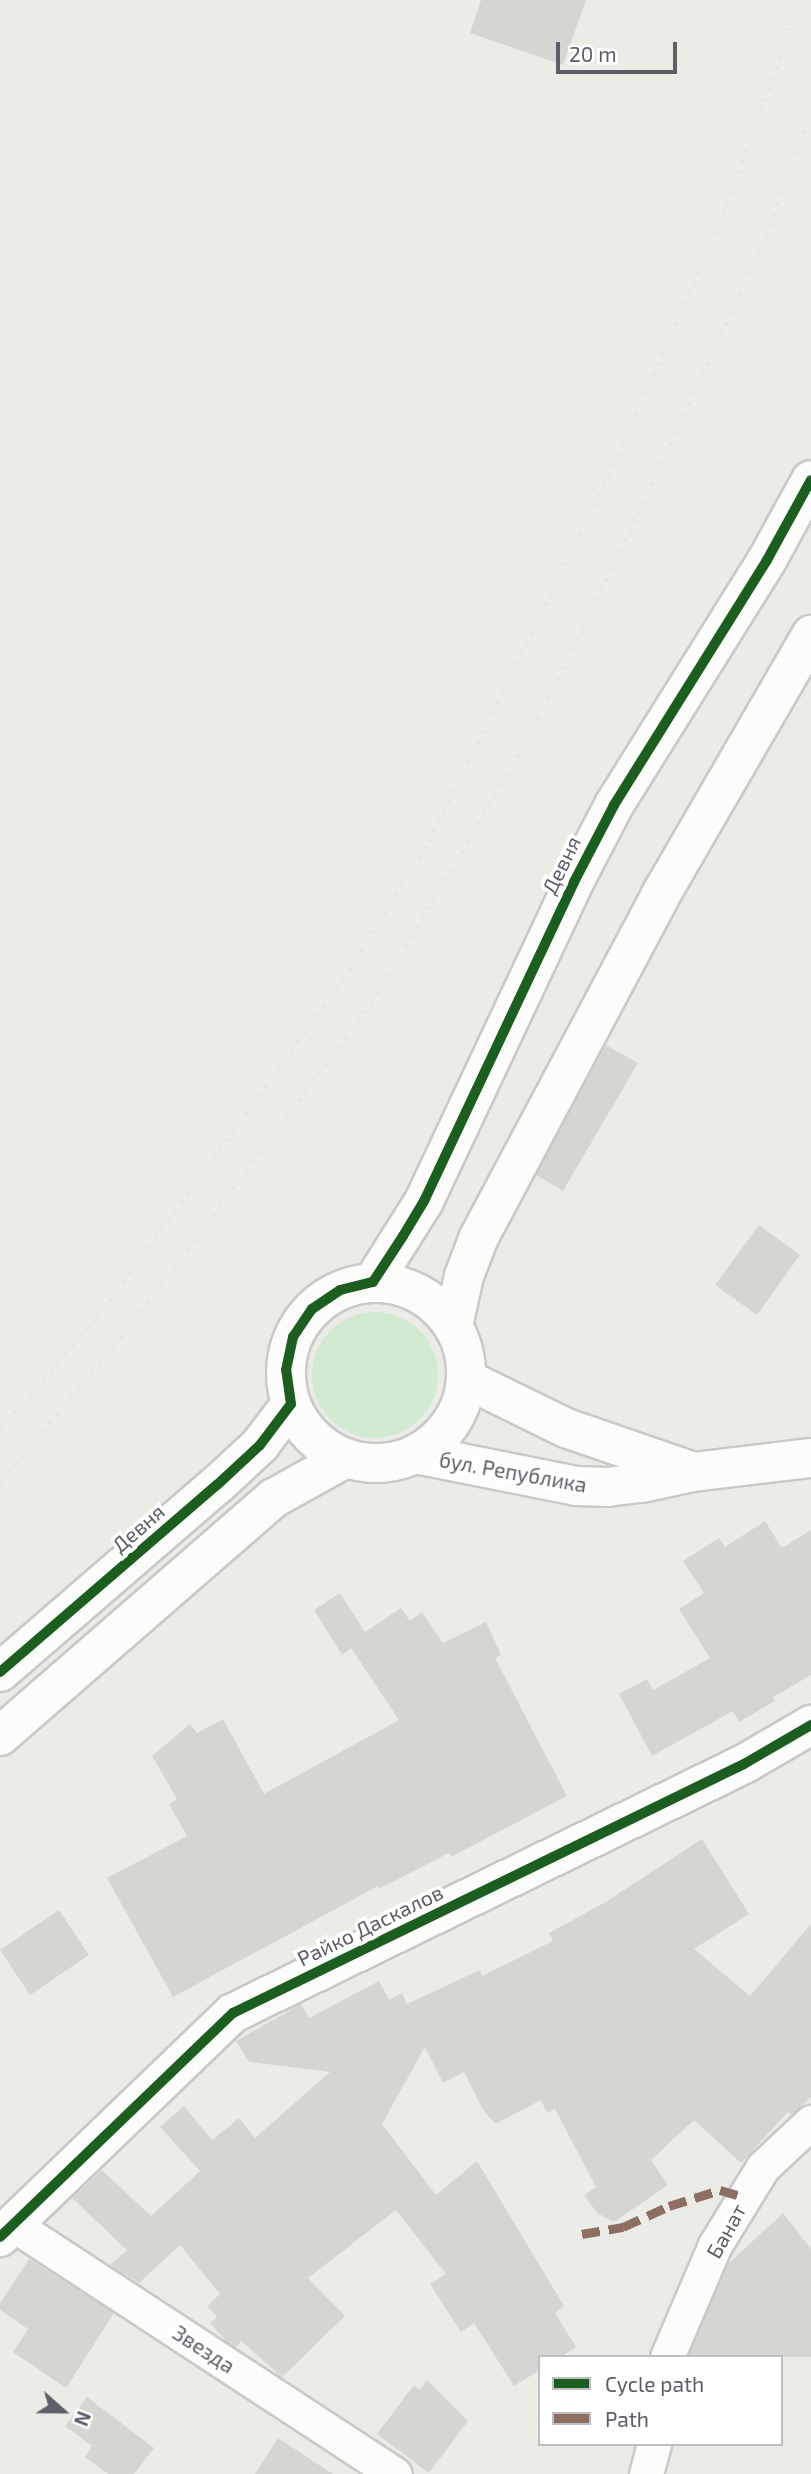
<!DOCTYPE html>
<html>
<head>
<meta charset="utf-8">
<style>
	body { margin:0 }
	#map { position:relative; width:811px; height:2474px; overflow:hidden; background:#ecece7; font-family:"Exo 2",sans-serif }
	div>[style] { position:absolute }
	.green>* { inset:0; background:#d3ead2 }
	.round { border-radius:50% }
	.building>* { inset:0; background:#d6d5d2 }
	.roads { filter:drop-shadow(2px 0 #c9c9c8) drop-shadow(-2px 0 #c9c9c8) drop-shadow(0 2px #c9c9c8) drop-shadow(0 -2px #c9c9c8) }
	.street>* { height:33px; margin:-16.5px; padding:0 16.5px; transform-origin:16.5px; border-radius:16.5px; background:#fcfcfb }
	.secondary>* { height:38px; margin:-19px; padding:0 19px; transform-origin:19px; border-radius:19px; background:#fcfcfb }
	.secondary>.ring { margin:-19px; padding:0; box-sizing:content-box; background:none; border:38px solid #fcfcfb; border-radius:50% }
	.rail>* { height:5px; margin-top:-2.5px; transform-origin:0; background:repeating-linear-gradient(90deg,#e3e4e3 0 2px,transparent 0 11px) }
	.quiet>* { height:9px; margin-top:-4.5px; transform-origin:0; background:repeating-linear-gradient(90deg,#8d6e63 0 18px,transparent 0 27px) }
	.cycleway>* { height:10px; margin:-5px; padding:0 5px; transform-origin:5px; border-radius:5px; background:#1b5e20 }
	span { translate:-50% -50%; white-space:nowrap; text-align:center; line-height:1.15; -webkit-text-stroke:7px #fff; paint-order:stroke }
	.street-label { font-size:21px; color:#5c6066 }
	.legend { position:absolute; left:538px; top:2355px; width:245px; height:91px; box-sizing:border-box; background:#fff; border:2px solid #bebfc2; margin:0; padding:9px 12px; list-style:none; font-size:21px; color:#5c6066 }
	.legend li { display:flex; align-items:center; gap:14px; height:35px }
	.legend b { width:35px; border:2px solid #bebfc2 }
	.north { position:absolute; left:28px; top:2376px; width:70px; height:70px; -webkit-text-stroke:5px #fff; paint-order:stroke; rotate:111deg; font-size:19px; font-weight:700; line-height:28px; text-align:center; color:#5c6066 }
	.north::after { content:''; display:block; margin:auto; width:24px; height:32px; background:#5c6066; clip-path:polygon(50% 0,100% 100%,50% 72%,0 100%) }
	.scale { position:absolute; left:556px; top:42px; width:121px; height:32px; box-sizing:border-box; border:4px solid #5c6066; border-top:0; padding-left:9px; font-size:21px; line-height:24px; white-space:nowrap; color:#5c6066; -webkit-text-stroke:5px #fff; paint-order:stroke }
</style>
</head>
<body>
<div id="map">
	<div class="green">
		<i class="round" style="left:312px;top:1312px;width:126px;height:126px"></i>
	</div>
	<div class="building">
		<i style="clip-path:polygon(481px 0,586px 0,563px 65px,470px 33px)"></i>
		<i style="clip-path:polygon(606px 1045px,638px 1063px,563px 1191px,536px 1175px)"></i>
		<i style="clip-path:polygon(759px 1225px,800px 1255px,757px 1315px,715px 1285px)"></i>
		<i style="clip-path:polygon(765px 1521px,782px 1548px,811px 1530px,811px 1675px,773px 1697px,775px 1701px,739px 1722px,733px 1711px,652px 1756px,619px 1694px,647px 1679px,653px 1690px,710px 1658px,679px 1609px,704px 1593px,683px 1561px,719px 1538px,725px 1547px)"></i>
		<i style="clip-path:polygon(340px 1593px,365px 1632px,401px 1608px,410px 1621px,422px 1612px,443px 1643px,486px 1622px,501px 1655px,495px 1658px,567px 1796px,451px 1857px,449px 1853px,379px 1889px,378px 1886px,173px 1997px,107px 1878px,187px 1836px,169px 1804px,177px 1799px,152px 1756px,190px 1724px,197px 1733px,223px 1719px,264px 1794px,399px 1720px,351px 1648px,342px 1655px,314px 1610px)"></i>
		<i style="clip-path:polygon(702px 1839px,749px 1914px,694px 1949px,750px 1996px,811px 1924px,811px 2097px,791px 2115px,788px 2112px,741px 2163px,694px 2120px,651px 2160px,668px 2185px,614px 2222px,597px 2213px,584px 2195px,596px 2187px,555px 2109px,547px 2113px,541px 2100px,495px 2124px,482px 2108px,464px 2072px,443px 2083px,425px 2047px,382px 2124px,436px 2195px,477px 2161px,564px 2306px,555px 2313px,576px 2347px,560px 2357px,540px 2357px,540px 2370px,514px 2386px,474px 2323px,461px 2332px,430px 2284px,446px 2274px,396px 2210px,308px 2278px,345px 2316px,282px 2377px,241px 2341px,236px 2347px,225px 2340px,210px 2323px,217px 2317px,207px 2306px,220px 2294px,180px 2245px,139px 2283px,110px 2265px,127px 2250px,72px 2198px,102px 2170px,151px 2216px,200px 2171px,160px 2127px,184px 2106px,212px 2140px,239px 2118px,255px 2138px,330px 2072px,249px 2062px,236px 2041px,301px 2004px,309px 2018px,379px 1981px,389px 2000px,402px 1993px,407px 2004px,480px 1970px,482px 1976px,553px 1941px,549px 1933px,604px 1903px)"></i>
		<i style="clip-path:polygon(59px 1910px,89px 1955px,30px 1995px,0 1950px)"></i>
		<i style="clip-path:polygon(783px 2213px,811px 2249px,811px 2357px,688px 2357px,728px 2264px)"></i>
		<i style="clip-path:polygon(29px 2259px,114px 2313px,66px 2388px,13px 2352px,28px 2329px,0 2310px,0 2303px)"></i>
		<i style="clip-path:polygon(427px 2380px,468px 2421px,429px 2473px,377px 2434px,414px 2385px,420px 2390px)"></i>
		<i style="clip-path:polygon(87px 2397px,154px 2448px,134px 2474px,108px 2474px,85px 2457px,92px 2446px,65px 2426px)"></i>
		<i style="clip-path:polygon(278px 2438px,333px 2474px,255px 2474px)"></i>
	</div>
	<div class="roads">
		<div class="street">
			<i style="left:14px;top:2225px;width:455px;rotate:33.2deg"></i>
			<i style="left:667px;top:2357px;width:122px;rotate:-66.8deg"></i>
			<i style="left:715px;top:2245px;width:92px;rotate:-58.4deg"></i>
			<i style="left:763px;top:2167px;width:66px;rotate:-43.2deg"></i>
			<i style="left:646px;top:2474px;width:31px;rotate:-75deg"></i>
		</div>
		<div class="secondary">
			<i style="left:373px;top:1282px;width:96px;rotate:-57.8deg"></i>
			<i style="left:424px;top:1201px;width:353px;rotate:-64.8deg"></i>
			<i style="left:574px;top:882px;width:87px;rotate:-62.5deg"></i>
			<i style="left:614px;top:805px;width:289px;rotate:-58deg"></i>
			<i style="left:767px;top:560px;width:91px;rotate:-61.2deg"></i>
			<i class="ring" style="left:286px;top:1283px;width:142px;height:142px"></i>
			<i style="left:453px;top:1326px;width:51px;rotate:-77.6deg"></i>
			<i style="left:464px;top:1276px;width:40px;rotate:-69deg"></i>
			<i style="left:478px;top:1239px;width:388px;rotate:-62deg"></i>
			<i style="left:660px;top:896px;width:302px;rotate:-59.9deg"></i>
			<i style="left:466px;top:1379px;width:111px;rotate:26.1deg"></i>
			<i style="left:566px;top:1428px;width:132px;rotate:19deg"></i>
			<i style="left:416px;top:1454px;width:163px;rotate:11.3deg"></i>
			<i style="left:576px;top:1486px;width:31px;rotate:2deg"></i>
			<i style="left:607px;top:1487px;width:35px;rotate:-7deg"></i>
			<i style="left:642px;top:1483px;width:52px;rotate:-12.2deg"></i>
			<i style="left:693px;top:1472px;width:119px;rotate:-6.8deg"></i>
			<i style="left:0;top:1672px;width:286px;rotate:-40.8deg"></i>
			<i style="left:217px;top:1485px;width:59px;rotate:-42.9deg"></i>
			<i style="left:260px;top:1445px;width:51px;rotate:-52.9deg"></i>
			<i style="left:0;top:1736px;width:363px;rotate:-41deg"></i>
			<i style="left:274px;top:1498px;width:82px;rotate:-29.1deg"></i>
			<i style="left:0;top:2237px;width:323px;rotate:-43.9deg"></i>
			<i style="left:233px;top:2013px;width:568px;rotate:-25.98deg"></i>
			<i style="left:744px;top:1764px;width:78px;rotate:-30.2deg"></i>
		</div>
	</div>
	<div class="rail">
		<i style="left:0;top:1429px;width:147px;rotate:-48.9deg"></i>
		<i style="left:97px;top:1318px;width:430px;rotate:-54deg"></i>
		<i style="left:350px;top:970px;width:151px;rotate:-58.5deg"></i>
		<i style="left:429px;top:841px;width:408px;rotate:-63.8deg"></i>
		<i style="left:609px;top:475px;width:264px;rotate:-66.1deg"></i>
		<i style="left:716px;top:234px;width:195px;rotate:-69.9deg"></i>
		<i style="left:783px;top:51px;width:53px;rotate:-74.6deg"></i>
		<i style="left:0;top:1482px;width:188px;rotate:-50deg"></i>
		<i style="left:121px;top:1338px;width:429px;rotate:-53.2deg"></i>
		<i style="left:378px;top:994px;width:297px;rotate:-59.6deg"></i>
		<i style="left:528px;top:738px;width:250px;rotate:-63.8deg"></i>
		<i style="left:638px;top:514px;width:295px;rotate:-65.2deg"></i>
		<i style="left:762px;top:246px;width:142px;rotate:-69.8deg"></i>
	</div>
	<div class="quiet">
		<i style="left:582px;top:2234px;width:42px;rotate:-9.7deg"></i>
		<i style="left:623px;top:2227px;width:51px;rotate:-24.5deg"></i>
		<i style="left:669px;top:2206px;width:53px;rotate:-17.4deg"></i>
		<i style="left:720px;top:2190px;width:26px;rotate:16deg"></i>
	</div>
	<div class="cycleway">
		<i style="left:0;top:1672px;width:286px;rotate:-40.8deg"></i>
		<i style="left:217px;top:1485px;width:59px;rotate:-42.9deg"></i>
		<i style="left:260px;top:1445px;width:51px;rotate:-52.9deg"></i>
		<i style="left:291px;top:1404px;width:34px;rotate:-98deg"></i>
		<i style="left:286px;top:1370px;width:34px;rotate:-78deg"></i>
		<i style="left:293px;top:1337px;width:34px;rotate:-56deg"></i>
		<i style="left:312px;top:1309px;width:34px;rotate:-34deg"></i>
		<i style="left:340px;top:1290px;width:34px;rotate:-14deg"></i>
		<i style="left:373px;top:1282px;width:55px;rotate:-56.9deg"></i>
		<i style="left:403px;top:1236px;width:41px;rotate:-59deg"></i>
		<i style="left:424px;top:1201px;width:353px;rotate:-64.8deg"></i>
		<i style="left:574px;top:882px;width:87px;rotate:-62.5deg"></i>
		<i style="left:614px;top:805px;width:289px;rotate:-58deg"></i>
		<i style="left:767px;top:560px;width:91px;rotate:-61.2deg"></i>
		<i style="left:0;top:2237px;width:323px;rotate:-43.9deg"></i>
		<i style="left:233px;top:2013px;width:568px;rotate:-25.98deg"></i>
		<i style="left:744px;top:1764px;width:78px;rotate:-30.2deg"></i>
	</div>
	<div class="street-label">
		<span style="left:561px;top:865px;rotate:-64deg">Девня</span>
		<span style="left:513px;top:1472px;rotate:10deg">бул. Република</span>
		<span style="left:138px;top:1528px;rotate:-41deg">Девня</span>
		<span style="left:370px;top:1925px;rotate:-26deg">Райко Даскалов</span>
		<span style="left:726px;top:2231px;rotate:-61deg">Банат</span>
		<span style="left:204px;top:2349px;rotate:33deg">Звезда</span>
	</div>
	<ul class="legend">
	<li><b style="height:9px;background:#1b5e20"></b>Cycle path</li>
	<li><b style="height:9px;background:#8d6e63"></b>Path</li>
	</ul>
	<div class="north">N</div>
	<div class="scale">20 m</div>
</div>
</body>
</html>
